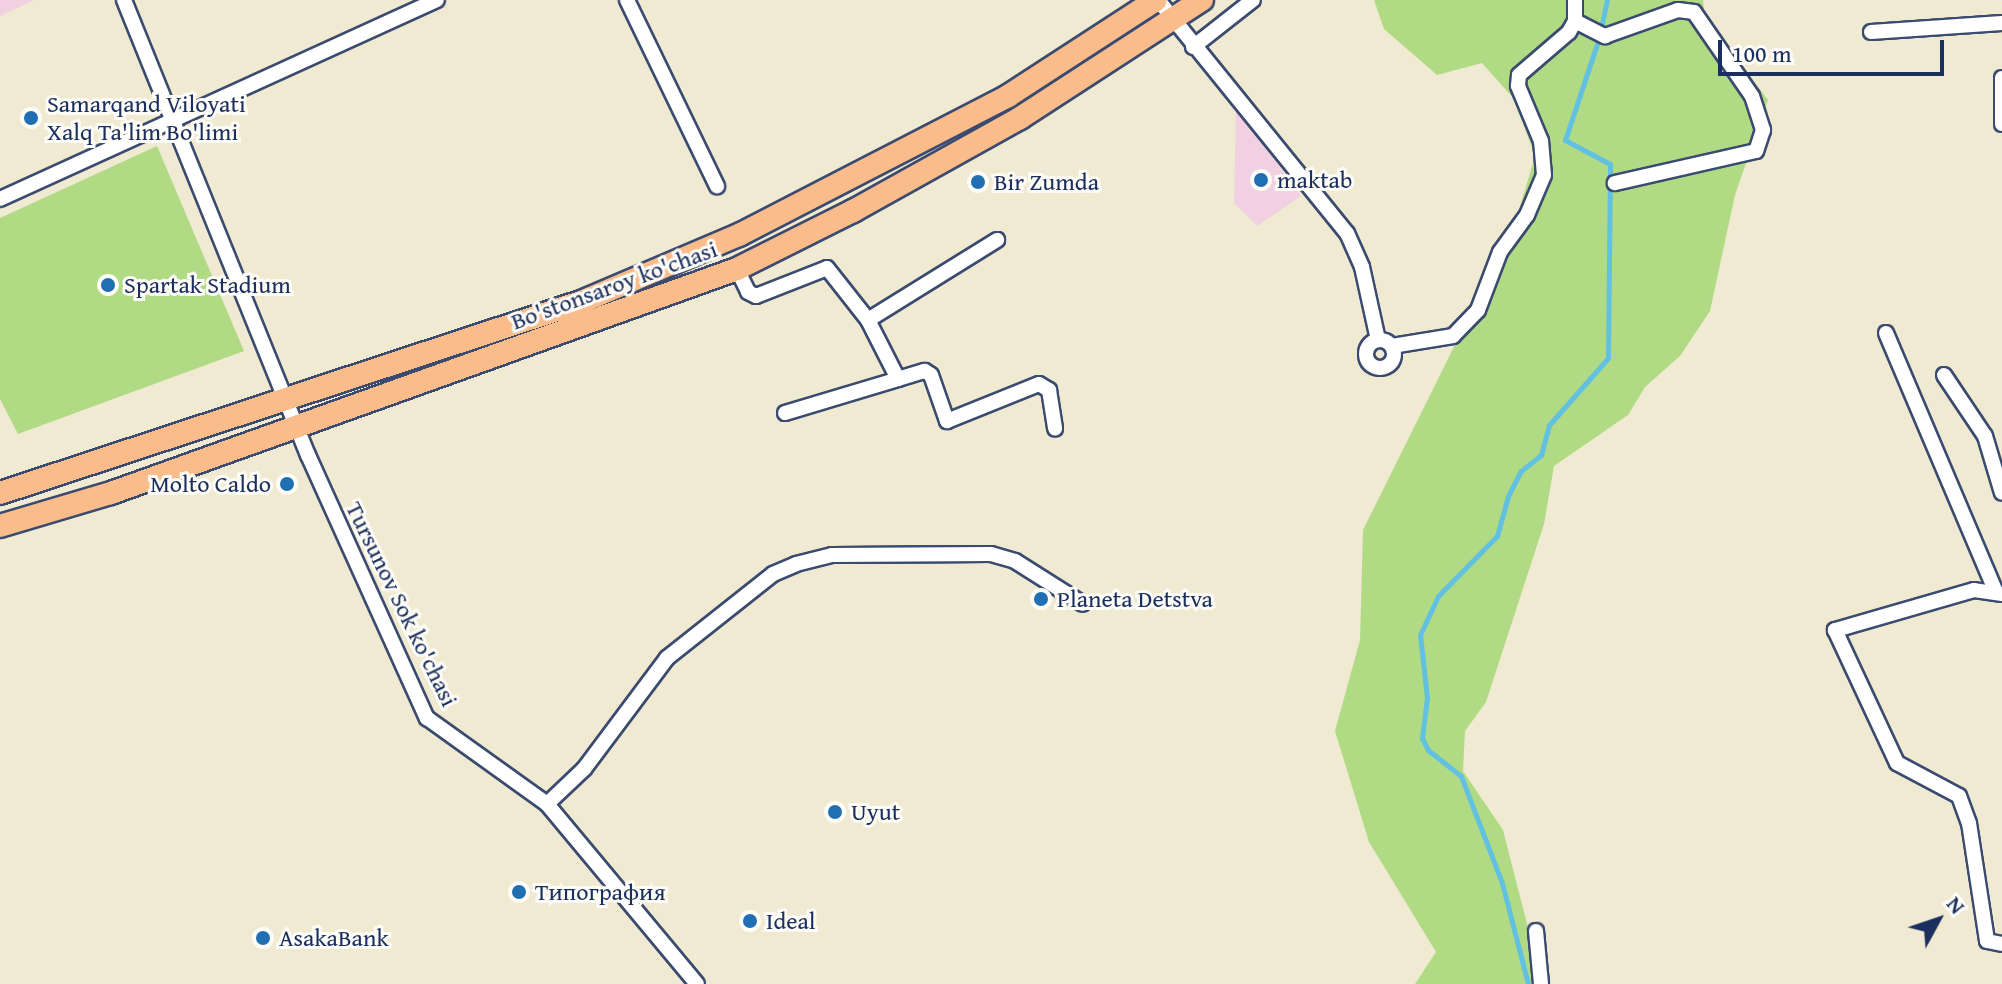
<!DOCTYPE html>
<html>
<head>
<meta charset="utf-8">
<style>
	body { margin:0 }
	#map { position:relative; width:2002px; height:984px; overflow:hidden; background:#f1ead2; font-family:"Gentium Book Plus",serif }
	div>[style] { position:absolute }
	.built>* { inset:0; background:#f1d0e2 }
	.green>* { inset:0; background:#b1da85 }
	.stream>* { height:5px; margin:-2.5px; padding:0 2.5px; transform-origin:2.5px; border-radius:2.5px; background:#62c0e0 }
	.roads { filter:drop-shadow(2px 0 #3b4b6f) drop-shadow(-2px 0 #3b4b6f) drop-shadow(0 2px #3b4b6f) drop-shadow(0 -2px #3b4b6f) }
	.minor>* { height:14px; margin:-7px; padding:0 7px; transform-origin:7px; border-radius:7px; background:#fff }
	.minor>.ring { margin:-7px; padding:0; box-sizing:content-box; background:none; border:14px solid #fff; border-radius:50% }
	.primary>* { height:22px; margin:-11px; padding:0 11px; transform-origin:11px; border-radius:11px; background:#fabc8b }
	.dots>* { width:22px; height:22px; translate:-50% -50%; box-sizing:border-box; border:4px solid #fdfcf7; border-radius:50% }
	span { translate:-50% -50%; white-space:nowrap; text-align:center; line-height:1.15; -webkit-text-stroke:6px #fdfcf7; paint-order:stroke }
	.poi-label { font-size:24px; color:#1b2f5e }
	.left { translate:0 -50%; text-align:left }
	.right { translate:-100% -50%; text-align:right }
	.street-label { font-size:24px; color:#1b2f5e }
	.north { position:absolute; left:1898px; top:880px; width:80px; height:80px; -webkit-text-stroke:6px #fdfcf7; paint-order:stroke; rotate:50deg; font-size:22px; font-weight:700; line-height:32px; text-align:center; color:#1b2f5e }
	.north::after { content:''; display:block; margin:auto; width:28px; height:36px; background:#1b2f5e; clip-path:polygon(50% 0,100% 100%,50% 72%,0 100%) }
	.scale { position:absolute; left:1718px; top:40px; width:226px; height:36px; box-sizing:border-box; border:4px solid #1b2f5e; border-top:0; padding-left:10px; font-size:24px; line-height:28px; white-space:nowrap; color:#1b2f5e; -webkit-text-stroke:6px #fdfcf7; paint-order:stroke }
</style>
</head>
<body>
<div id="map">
	<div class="built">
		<i style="clip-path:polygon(0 0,34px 0,0 16px)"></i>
		<i style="clip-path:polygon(1236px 108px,1301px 196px,1257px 226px,1234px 203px)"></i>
	</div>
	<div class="green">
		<i style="clip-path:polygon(1374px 0,1703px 0,1705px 17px,1768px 100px,1735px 195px,1710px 311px,1680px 356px,1645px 387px,1628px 415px,1554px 466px,1544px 524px,1486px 702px,1465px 731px,1463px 771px,1503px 830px,1527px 924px,1536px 984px,1415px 984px,1436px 952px,1369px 842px,1335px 731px,1360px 640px,1363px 530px,1515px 224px,1535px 156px,1514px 99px,1482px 63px,1437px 75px,1384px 29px)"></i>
		<i style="clip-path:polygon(157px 146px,244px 351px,18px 434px,0 399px,0 218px)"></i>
	</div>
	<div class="stream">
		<i style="left:1601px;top:28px;width:29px;rotate:-78deg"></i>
		<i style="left:1528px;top:984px;width:104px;rotate:-104.4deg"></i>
		<i style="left:1502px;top:883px;width:115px;rotate:-111deg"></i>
		<i style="left:1461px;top:776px;width:42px;rotate:-141.8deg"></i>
		<i style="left:1428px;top:750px;width:13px;rotate:-117deg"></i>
		<i style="left:1422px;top:738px;width:40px;rotate:-82.9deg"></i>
		<i style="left:1427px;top:698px;width:63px;rotate:-96.3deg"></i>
		<i style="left:1420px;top:635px;width:43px;rotate:-65.2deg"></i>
		<i style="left:1438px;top:596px;width:84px;rotate:-45.5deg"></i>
		<i style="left:1497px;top:536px;width:41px;rotate:-74.6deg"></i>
		<i style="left:1508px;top:496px;width:28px;rotate:-63deg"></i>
		<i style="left:1521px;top:471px;width:26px;rotate:-39deg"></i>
		<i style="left:1541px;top:455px;width:31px;rotate:-75deg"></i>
		<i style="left:1549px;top:425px;width:89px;rotate:-48.6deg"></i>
		<i style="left:1608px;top:358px;width:194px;rotate:-89.4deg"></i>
		<i style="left:1610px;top:164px;width:51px;rotate:-151.9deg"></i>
		<i style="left:1565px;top:140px;width:101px;rotate:-71.6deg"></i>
	</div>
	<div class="roads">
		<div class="minor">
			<i style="left:124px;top:0;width:491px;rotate:68deg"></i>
			<i style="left:308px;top:455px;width:289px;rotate:65.7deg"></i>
			<i style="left:427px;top:718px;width:148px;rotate:35.6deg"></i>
			<i style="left:547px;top:804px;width:234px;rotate:50.2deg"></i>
			<i style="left:627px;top:0;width:207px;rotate:64.2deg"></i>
			<i style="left:1158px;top:0;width:300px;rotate:51deg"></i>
			<i style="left:1347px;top:233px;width:37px;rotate:66deg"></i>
			<i style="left:1362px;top:267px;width:75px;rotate:77.6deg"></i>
			<i style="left:1575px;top:21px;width:34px;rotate:27deg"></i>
			<i style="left:1605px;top:36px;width:77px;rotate:-19.6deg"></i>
			<i style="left:1678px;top:10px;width:16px;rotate:7deg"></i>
			<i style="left:1694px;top:12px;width:102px;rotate:55.4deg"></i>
			<i style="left:1752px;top:96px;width:36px;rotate:72deg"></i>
			<i style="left:1763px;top:130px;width:22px;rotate:108deg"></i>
			<i style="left:1756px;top:151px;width:145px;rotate:167.2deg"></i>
			<i style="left:1871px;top:32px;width:131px;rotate:-3.9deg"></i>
			<i style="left:1193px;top:47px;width:76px;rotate:-38.1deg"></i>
			<i style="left:2002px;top:78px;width:46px;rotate:90deg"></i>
			<i style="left:0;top:199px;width:480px;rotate:-24.5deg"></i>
			<i style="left:737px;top:269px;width:25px;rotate:64deg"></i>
			<i style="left:748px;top:292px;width:9px;rotate:27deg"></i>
			<i style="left:756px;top:296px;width:76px;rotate:-21.5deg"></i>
			<i style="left:827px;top:268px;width:66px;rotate:51.7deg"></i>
			<i style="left:868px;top:320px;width:66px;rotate:63deg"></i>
			<i style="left:898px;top:379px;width:28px;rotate:-17deg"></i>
			<i style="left:925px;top:371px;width:7px;rotate:34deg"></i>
			<i style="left:931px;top:375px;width:49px;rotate:70.8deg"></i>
			<i style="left:947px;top:421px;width:99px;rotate:-21.9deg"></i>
			<i style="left:1039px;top:384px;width:12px;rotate:31deg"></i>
			<i style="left:1049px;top:390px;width:39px;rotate:81deg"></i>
			<i style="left:868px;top:320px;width:152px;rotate:-31.8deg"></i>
			<i style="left:1886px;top:333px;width:281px;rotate:67deg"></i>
			<i class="ring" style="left:1366px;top:340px;width:14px;height:14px"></i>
			<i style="left:1392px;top:346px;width:62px;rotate:-9.3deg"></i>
			<i style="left:1453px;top:336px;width:36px;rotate:-46deg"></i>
			<i style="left:1478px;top:310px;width:62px;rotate:-69.2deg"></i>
			<i style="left:1500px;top:252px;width:46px;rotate:-53.9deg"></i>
			<i style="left:1527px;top:215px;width:43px;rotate:-67deg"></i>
			<i style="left:1544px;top:175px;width:34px;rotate:-95deg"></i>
			<i style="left:1541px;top:141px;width:60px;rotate:-112.7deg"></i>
			<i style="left:1518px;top:86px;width:11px;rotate:-85deg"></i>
			<i style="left:1519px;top:75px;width:66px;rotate:-40.7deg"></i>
			<i style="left:1569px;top:32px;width:13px;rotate:-61deg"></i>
			<i style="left:1575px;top:21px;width:21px;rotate:-90deg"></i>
			<i style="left:1944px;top:375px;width:73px;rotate:56.1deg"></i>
			<i style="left:1985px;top:436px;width:59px;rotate:73.4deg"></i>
			<i style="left:785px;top:413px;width:118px;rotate:-16.7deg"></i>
			<i style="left:2002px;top:594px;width:28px;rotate:-172deg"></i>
			<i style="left:1974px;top:590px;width:145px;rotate:163.9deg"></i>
			<i style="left:1835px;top:630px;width:147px;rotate:65deg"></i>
			<i style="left:1897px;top:763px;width:70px;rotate:28deg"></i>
			<i style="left:1959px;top:796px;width:29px;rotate:70deg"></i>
			<i style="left:1969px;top:823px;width:119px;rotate:81.3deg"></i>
			<i style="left:1987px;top:941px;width:15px;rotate:11deg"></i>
			<i style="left:547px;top:804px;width:51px;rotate:-43.4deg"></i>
			<i style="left:584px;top:769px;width:139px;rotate:-53.2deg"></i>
			<i style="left:667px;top:658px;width:135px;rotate:-38.4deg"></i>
			<i style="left:773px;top:574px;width:25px;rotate:-23deg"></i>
			<i style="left:796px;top:564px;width:37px;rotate:-14deg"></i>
			<i style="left:832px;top:555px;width:159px;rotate:-0.4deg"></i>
			<i style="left:991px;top:554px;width:25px;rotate:16deg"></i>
			<i style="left:1015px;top:561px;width:80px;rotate:32.3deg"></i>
			<i style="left:1536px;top:931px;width:53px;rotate:84.6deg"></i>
		</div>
		<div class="primary">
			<i style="left:0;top:493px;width:612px;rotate:-18.2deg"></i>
			<i style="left:581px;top:302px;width:172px;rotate:-23deg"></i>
			<i style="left:739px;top:235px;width:303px;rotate:-27.3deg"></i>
			<i style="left:1008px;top:96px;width:176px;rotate:-33deg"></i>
			<i style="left:0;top:526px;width:116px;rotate:-16.6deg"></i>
			<i style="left:111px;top:493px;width:665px;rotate:-19.69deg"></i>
			<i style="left:737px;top:269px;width:130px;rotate:-26.6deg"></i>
			<i style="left:853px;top:211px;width:191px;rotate:-29.1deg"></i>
			<i style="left:1020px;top:118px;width:217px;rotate:-33deg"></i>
		</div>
	</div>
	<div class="dots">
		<i style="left:31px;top:118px;background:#1f6fb2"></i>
		<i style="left:1261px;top:180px;background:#1f6fb2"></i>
		<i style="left:978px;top:182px;background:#1f6fb2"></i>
		<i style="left:108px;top:285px;background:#1f6fb2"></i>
		<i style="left:287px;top:484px;background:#1f6fb2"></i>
		<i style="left:1041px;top:599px;background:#1f6fb2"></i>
		<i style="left:835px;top:812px;background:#1f6fb2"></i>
		<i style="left:519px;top:892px;background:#1f6fb2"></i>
		<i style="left:750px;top:921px;background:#1f6fb2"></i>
		<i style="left:263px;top:938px;background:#1f6fb2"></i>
	</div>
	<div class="poi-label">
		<span class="left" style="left:47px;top:118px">Samarqand Viloyati<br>Xalq Ta'lim Bo'limi</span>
		<span class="left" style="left:1277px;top:180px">maktab</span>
		<span class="left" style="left:994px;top:182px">Bir Zumda</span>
		<span class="left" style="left:124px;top:285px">Spartak Stadium</span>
		<span class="right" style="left:271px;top:484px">Molto Caldo</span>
		<span class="left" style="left:1057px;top:599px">Planeta Detstva</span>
		<span class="left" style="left:851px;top:812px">Uyut</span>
		<span class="left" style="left:535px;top:892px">Типография</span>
		<span class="left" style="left:766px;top:921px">Ideal</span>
		<span class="left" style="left:279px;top:938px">AsakaBank</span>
	</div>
	<div class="street-label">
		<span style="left:614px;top:285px;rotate:-20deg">Bo'stonsaroy ko'chasi</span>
		<span style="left:402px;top:604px;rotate:64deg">Tursunov Sok ko'chasi</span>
	</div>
	<div class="north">N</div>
	<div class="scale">100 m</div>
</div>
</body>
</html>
